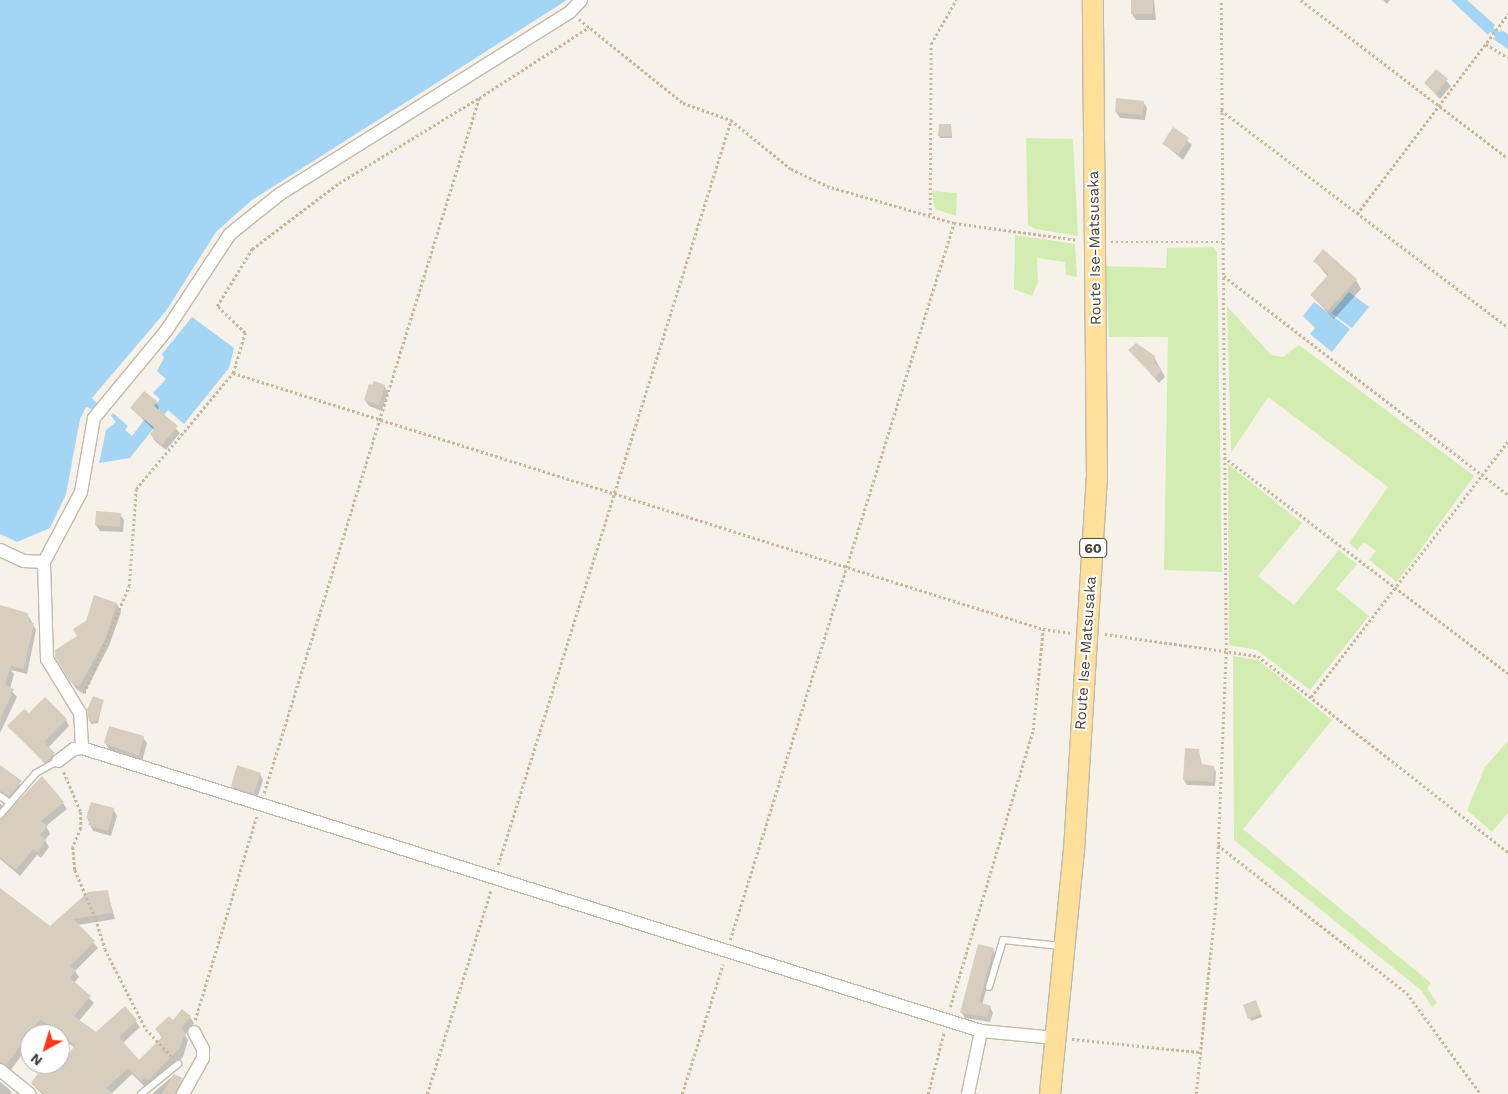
<!DOCTYPE html>
<html>
<head>
<meta charset="utf-8">
<style>
	body { margin:0 }
	#map { position:relative; width:1508px; height:1094px; overflow:hidden; background:#f6f2ea; font-family:"Work Sans",sans-serif }
	div>[style] { position:absolute }
	.green>* { inset:0; background:#d3ecb1 }
	.water>* { inset:0; background:#a4d5f5 }
	.shadow>* { inset:0; background:#0003 }
	.stream>* { height:4.5px; margin:-2.25px; padding:0 2.25px; transform-origin:2.25px; border-radius:2.25px; background:#a4d5f5 }
	.building>* { inset:0; background:#d8cebf }
	.path>* { height:2.5px; margin-top:-1.25px; transform-origin:0; background:repeating-linear-gradient(90deg,#c5b69c 0 2.5px,transparent 0 5px) }
	.roads { filter:drop-shadow(1px 0 #c2baac) drop-shadow(-1px 0 #c2baac) drop-shadow(0 1px #c2baac) drop-shadow(0 -1px #c2baac) }
	.service>* { height:6px; margin:-3px; padding:0 3px; transform-origin:3px; border-radius:3px; background:#fff }
	.minor>* { height:12px; margin:-6px; padding:0 6px; transform-origin:6px; border-radius:6px; background:#fff }
	.primary>* { height:20px; margin:-10px; padding:0 10px; transform-origin:10px; border-radius:10px; background:#ffe09a }
	span { translate:-50% -50%; white-space:nowrap; text-align:center; line-height:1.15; -webkit-text-stroke:4px #fff; paint-order:stroke }
	.shield-label span { padding:1px 4px; background:#fff; border:1px solid; border-radius:4px; -webkit-text-stroke-width:0 }
	.shield-label { font-size:14px; color:#4b4337; font-weight:700 }
	.street-label { font-size:15px; color:#4b4337 }
	.north { position:absolute; left:20px; top:1024px; width:50px; height:50px; box-sizing:border-box; background:#fff; border:1px solid #b7b4af; border-radius:50%; rotate:219deg; font-size:14px; font-weight:700; line-height:20px; text-align:center; color:#4b4337 }
	.north::after { content:''; display:block; margin:auto; width:18px; height:22px; background:#ff3718; clip-path:polygon(50% 0,100% 100%,50% 72%,0 100%) }
</style>
</head>
<body>
<div id="map">
	<div class="green">
		<i style="clip-path:polygon(1026px 138px,1073px 139px,1078px 236px,1036px 229px,1028px 225px)"></i>
		<i style="clip-path:polygon(932px 191px,957px 193px,956px 216px,935px 209px)"></i>
		<i style="clip-path:polygon(1015px 235px,1075px 244px,1077px 277px,1066px 275px,1065px 262px,1037px 258px,1038px 282px,1032px 296px,1014px 289px)"></i>
		<i style="clip-path:polygon(1214px 247px,1217px 252px,1222px 572px,1164px 570px,1168px 337px,1109px 337px,1106px 266px,1166px 268px,1167px 248px)"></i>
		<i style="clip-path:polygon(1227px 306px,1271px 355px,1283px 357px,1299px 345px,1474px 476px,1397px 582px,1369px 560px,1376px 551px,1364px 542px,1357px 550px,1349px 543px,1388px 487px,1268px 397px,1231px 453px)"></i>
		<i style="clip-path:polygon(1228px 464px,1302px 523px,1258px 576px,1294px 605px,1339px 550px,1357px 564px,1336px 589px,1369px 616px,1310px 690px,1257px 650px,1229px 645px)"></i>
		<i style="clip-path:polygon(1233px 656px,1258px 660px,1332px 720px,1243px 829px,1431px 983px,1427px 988px,1437px 1003px,1432px 1007px,1421px 990px,1234px 840px)"></i>
		<i style="clip-path:polygon(1508px 741px,1508px 813px,1492px 832px,1467px 810px,1485px 767px)"></i>
	</div>
	<div class="water">
		<i style="clip-path:polygon(0 0,567px 0,252px 200px,216px 232px,166px 311px,92px 398px,97px 403px,92px 409px,86px 407px,80px 419px,66px 494px,50px 528px,17px 542px,0 534px)"></i>
		<i style="clip-path:polygon(1451px 0,1467px 0,1495px 25px,1488px 35px)"></i>
		<i style="clip-path:polygon(1501px 30px,1508px 34px,1508px 49px,1493px 39px)"></i>
		<i style="clip-path:polygon(1349px 292px,1369px 307px,1352px 328px,1331px 313px)"></i>
		<i style="clip-path:polygon(1314px 302px,1350px 329px,1332px 352px,1310px 334px,1315px 328px,1303px 316px)"></i>
		<i style="clip-path:polygon(192px 317px,234px 348px,229px 368px,184px 424px,168px 410px,130px 458px,99px 463px,106px 430px,116px 422px,111px 416px,113px 413px,128px 426px,125px 430px,132px 436px,160px 399px,153px 393px,166px 379px,157px 371px,164px 358px,162px 354px)"></i>
	</div>
	<div class="shadow">
		<i style="clip-path:polygon(1133px 0,1154px 0,1156px 20px,1136px 20px,1132px 14px)"></i>
		<i style="clip-path:polygon(1383px 0,1390px 0,1387px 4px)"></i>
		<i style="clip-path:polygon(1436px 70px,1451px 86px,1440px 99px,1425px 83px)"></i>
		<i style="clip-path:polygon(1143px 102px,1147px 108px,1145px 120px,1120px 118px,1116px 112px)"></i>
		<i style="clip-path:polygon(951px 125px,952px 138px,940px 138px,939px 135px)"></i>
		<i style="clip-path:polygon(1173px 129px,1192px 145px,1183px 160px,1164px 144px)"></i>
		<i style="clip-path:polygon(1315px 261px,1356px 280px,1361px 289px,1334px 319px,1312px 296px,1328px 277px)"></i>
		<i style="clip-path:polygon(1130px 351px,1154px 357px,1165px 377px,1159px 383px)"></i>
		<i style="clip-path:polygon(384px 386px,388px 392px,382px 411px,369px 406px,365px 400px)"></i>
		<i style="clip-path:polygon(156px 402px,159px 408px,157px 410px,180px 433px,166px 450px,155px 441px,151px 434px,154px 430px,131px 408px)"></i>
		<i style="clip-path:polygon(120px 514px,124px 520px,123px 532px,100px 531px,96px 525px)"></i>
		<i style="clip-path:polygon(117px 604px,121px 612px,109px 646px,84px 694px,76px 689px,56px 656px)"></i>
		<i style="clip-path:polygon(2px 607px,29px 617px,36px 630px,27px 674px,11px 670px,14px 674px,10px 689px,17px 697px,0 733px)"></i>
		<i style="clip-path:polygon(103px 701px,98px 723px,91px 724px,90px 721px)"></i>
		<i style="clip-path:polygon(66px 720px,69px 726px,48px 748px,57px 760px,49px 768px,9px 726px)"></i>
		<i style="clip-path:polygon(143px 738px,147px 743px,142px 761px,109px 749px,105px 743px)"></i>
		<i style="clip-path:polygon(1198px 750px,1202px 765px,1213px 767px,1216px 772px,1215px 786px,1187px 785px,1184px 780px)"></i>
		<i style="clip-path:polygon(0 767px,25px 789px,13px 802px,0 799px)"></i>
		<i style="clip-path:polygon(260px 774px,263px 780px,257px 799px,236px 792px,232px 786px)"></i>
		<i style="clip-path:polygon(0 803px,6px 812px,1px 819px,63px 803px,67px 809px,46px 826px,50px 834px,45px 840px,49px 847px,41px 858px,37px 855px,20px 876px,0 859px)"></i>
		<i style="clip-path:polygon(113px 809px,117px 816px,111px 836px,93px 831px,87px 818px)"></i>
		<i style="clip-path:polygon(0 890px,50px 928px,107px 891px,115px 919px,78px 925px,98px 948px,75px 971px,79px 977px,74px 983px,94px 1003px,79px 1021px,96px 1033px,125px 1008px,140px 1027px,123px 1043px,139px 1061px,162px 1038px,156px 1029px,190px 1017px,194px 1023px,185px 1035px,188px 1040px,183px 1057px,149px 1091px,132px 1074px,111px 1094px,42px 1094px,32px 1084px,46px 1064px,58px 1071px,75px 1048px,44px 1025px,37px 1034px,30px 1034px,30px 1044px,10px 1071px,0 1067px)"></i>
		<i style="clip-path:polygon(993px 950px,996px 955px,982px 1005px,990px 1007px,993px 1013px,990px 1022px,965px 1018px,962px 1013px)"></i>
		<i style="clip-path:polygon(1257px 1004px,1262px 1017px,1251px 1021px,1244px 1006px)"></i>
		<i style="clip-path:polygon(174px 1075px,185px 1086px,182px 1094px,152px 1094px)"></i>
		<i style="clip-path:polygon(0 1082px,9px 1089px,12px 1094px,0 1094px)"></i>
	</div>
	<div class="stream">
		<i style="left:1487px;top:26px;width:26px;rotate:37deg"></i>
	</div>
	<div class="building">
		<i style="clip-path:polygon(1131px 0,1153px 0,1153px 14px,1131px 14px)"></i>
		<i style="clip-path:polygon(1436px 69px,1448px 79px,1436px 94px,1424px 83px)"></i>
		<i style="clip-path:polygon(1116px 98px,1144px 101px,1142px 115px,1115px 112px)"></i>
		<i style="clip-path:polygon(939px 124px,951px 124px,951px 136px,938px 136px)"></i>
		<i style="clip-path:polygon(1173px 127px,1189px 138px,1179px 154px,1162px 144px)"></i>
		<i style="clip-path:polygon(1323px 249px,1357px 279px,1328px 311px,1310px 295px,1329px 274px,1313px 261px)"></i>
		<i style="clip-path:polygon(1136px 343px,1155px 356px,1154px 362px,1162px 370px,1155px 378px,1128px 350px)"></i>
		<i style="clip-path:polygon(374px 381px,385px 385px,379px 405px,364px 400px,369px 384px,372px 385px)"></i>
		<i style="clip-path:polygon(144px 391px,157px 401px,153px 405px,178px 426px,162px 445px,150px 434px,155px 428px,130px 408px)"></i>
		<i style="clip-path:polygon(96px 511px,121px 513px,120px 527px,95px 525px)"></i>
		<i style="clip-path:polygon(94px 595px,117px 603px,106px 638px,79px 687px,70px 682px,55px 657px,55px 650px,77px 636px,73px 629px,86px 621px)"></i>
		<i style="clip-path:polygon(0 605px,28px 613px,29px 622px,34px 623px,24px 669px,11px 666px,5px 685px,14px 689px,0 720px)"></i>
		<i style="clip-path:polygon(93px 696px,104px 700px,97px 721px,89px 721px,87px 710px)"></i>
		<i style="clip-path:polygon(45px 697px,67px 719px,44px 742px,55px 753px,45px 763px,7px 726px,24px 709px,29px 713px)"></i>
		<i style="clip-path:polygon(109px 726px,144px 736px,139px 756px,104px 743px)"></i>
		<i style="clip-path:polygon(1185px 748px,1199px 749px,1201px 764px,1214px 766px,1213px 782px,1183px 780px)"></i>
		<i style="clip-path:polygon(0 765px,22px 781px,9px 796px,0 791px)"></i>
		<i style="clip-path:polygon(237px 765px,261px 773px,254px 794px,231px 786px)"></i>
		<i style="clip-path:polygon(42px 776px,64px 802px,41px 821px,48px 826px,40px 835px,46px 840px,37px 852px,33px 849px,16px 870px,0 857px,0 820px)"></i>
		<i style="clip-path:polygon(91px 802px,114px 808px,108px 831px,88px 825px,90px 819px,86px 818px)"></i>
		<i style="clip-path:polygon(0 888px,50px 926px,88px 892px,108px 890px,112px 913px,73px 919px,95px 941px,70px 966px,76px 970px,70px 978px,91px 996px,74px 1016px,96px 1032px,125px 1006px,137px 1020px,119px 1037px,139px 1060px,162px 1037px,155px 1029px,169px 1016px,173px 1020px,182px 1009px,191px 1016px,181px 1028px,185px 1033px,180px 1048px,148px 1080px,145px 1077px,141px 1081px,128px 1068px,106px 1088px,113px 1094px,45px 1094px,31px 1083px,45px 1064px,58px 1069px,75px 1045px,40px 1019px,6px 1065px,0 1062px)"></i>
		<i style="clip-path:polygon(978px 944px,994px 948px,979px 1002px,991px 1006px,987px 1017px,960px 1013px)"></i>
		<i style="clip-path:polygon(1256px 1000px,1261px 1014px,1248px 1019px,1243px 1005px)"></i>
		<i style="clip-path:polygon(174px 1074px,183px 1078px,175px 1094px,162px 1094px)"></i>
	</div>
	<div class="path">
		<i style="left:1301px;top:0;width:260px;rotate:37.4deg"></i>
		<i style="left:579px;top:19px;width:134px;rotate:38.9deg"></i>
		<i style="left:683px;top:103px;width:51px;rotate:19.5deg"></i>
		<i style="left:731px;top:120px;width:77px;rotate:39.2deg"></i>
		<i style="left:791px;top:169px;width:40px;rotate:25deg"></i>
		<i style="left:827px;top:186px;width:132px;rotate:16.2deg"></i>
		<i style="left:954px;top:223px;width:125px;rotate:7.8deg"></i>
		<i style="left:1486px;top:44px;width:26px;rotate:32deg"></i>
		<i style="left:1221px;top:110px;width:360px;rotate:37.1deg"></i>
		<i style="left:1357px;top:214px;width:251px;rotate:-52.9deg"></i>
		<i style="left:930px;top:215px;width:171px;rotate:-89.7deg"></i>
		<i style="left:931px;top:44px;width:51px;rotate:-60.4deg"></i>
		<i style="left:1111px;top:242px;width:111px"></i>
		<i style="left:1224px;top:276px;width:359px;rotate:37.6deg"></i>
		<i style="left:233px;top:373px;width:849px;rotate:17.54deg"></i>
		<i style="left:1043px;top:629px;width:29px;rotate:8deg"></i>
		<i style="left:1224px;top:457px;width:357px;rotate:37.3deg"></i>
		<i style="left:1105px;top:634px;width:155px;rotate:8.2deg"></i>
		<i style="left:1258px;top:656px;width:318px;rotate:38.1deg"></i>
		<i style="left:84px;top:693px;width:116px;rotate:-67.2deg"></i>
		<i style="left:129px;top:586px;width:97px;rotate:-85.9deg"></i>
		<i style="left:136px;top:489px;width:151px;rotate:-50.1deg"></i>
		<i style="left:233px;top:373px;width:42px;rotate:-73.3deg"></i>
		<i style="left:245px;top:333px;width:39px;rotate:-136deg"></i>
		<i style="left:217px;top:306px;width:67px;rotate:-58.4deg"></i>
		<i style="left:252px;top:249px;width:109px;rotate:-37.2deg"></i>
		<i style="left:339px;top:183px;width:164px;rotate:-31.3deg"></i>
		<i style="left:1311px;top:697px;width:323px;rotate:-52.4deg"></i>
		<i style="left:64px;top:772px;width:43px;rotate:67deg"></i>
		<i style="left:81px;top:812px;width:16px;rotate:90deg"></i>
		<i style="left:81px;top:828px;width:21px;rotate:113deg"></i>
		<i style="left:73px;top:847px;width:23px;rotate:85deg"></i>
		<i style="left:75px;top:870px;width:53px;rotate:66.8deg"></i>
		<i style="left:96px;top:919px;width:31px;rotate:73deg"></i>
		<i style="left:105px;top:949px;width:90px;rotate:62.9deg"></i>
		<i style="left:146px;top:1029px;width:37px;rotate:47deg"></i>
		<i style="left:264px;top:793px;width:727px;rotate:-72.81deg"></i>
		<i style="left:479px;top:98px;width:131px;rotate:-32.8deg"></i>
		<i style="left:1218px;top:845px;width:240px;rotate:38.1deg"></i>
		<i style="left:1407px;top:993px;width:125px;rotate:53.8deg"></i>
		<i style="left:498px;top:865px;width:781px;rotate:-72.63deg"></i>
		<i style="left:730px;top:940px;width:751px;rotate:-72.65deg"></i>
		<i style="left:950px;top:1007px;width:289px;rotate:-73.3deg"></i>
		<i style="left:1033px;top:730px;width:101px;rotate:-84.3deg"></i>
		<i style="left:195px;top:1020px;width:214px;rotate:-73.2deg"></i>
		<i style="left:1072px;top:1039px;width:130px;rotate:5.8deg"></i>
		<i style="left:427px;top:1094px;width:214px;rotate:-72.6deg"></i>
		<i style="left:682px;top:1094px;width:136px;rotate:-72.5deg"></i>
		<i style="left:928px;top:1094px;width:64px;rotate:-75.5deg"></i>
		<i style="left:1196px;top:1094px;width:196px;rotate:-84.1deg"></i>
		<i style="left:1216px;top:899px;width:249px;rotate:-87.7deg"></i>
		<i style="left:1226px;top:650px;width:650px;rotate:-90.44deg"></i>
	</div>
	<div class="roads">
		<div class="service">
			<i style="left:0;top:796px;width:12px;rotate:35deg"></i>
			<i style="left:0;top:815px;width:55px;rotate:-49.4deg"></i>
			<i style="left:36px;top:773px;width:25px;rotate:-29deg"></i>
			<i style="left:989px;top:987px;width:49px;rotate:-73.4deg"></i>
			<i style="left:1003px;top:940px;width:58px;rotate:5.9deg"></i>
			<i style="left:141px;top:1094px;width:48px;rotate:-39deg"></i>
		</div>
		<div class="minor">
			<i style="left:0;top:550px;width:26px;rotate:25deg"></i>
			<i style="left:24px;top:561px;width:20px;rotate:3deg"></i>
			<i style="left:82px;top:748px;width:35px;rotate:-93deg"></i>
			<i style="left:80px;top:713px;width:63px;rotate:-121.4deg"></i>
			<i style="left:47px;top:659px;width:97px;rotate:-91.8deg"></i>
			<i style="left:44px;top:562px;width:79px;rotate:-62.1deg"></i>
			<i style="left:81px;top:492px;width:75px;rotate:-80deg"></i>
			<i style="left:94px;top:418px;width:113px;rotate:-50.4deg"></i>
			<i style="left:166px;top:331px;width:116px;rotate:-56.6deg"></i>
			<i style="left:230px;top:234px;width:64px;rotate:-38.7deg"></i>
			<i style="left:280px;top:194px;width:342px;rotate:-32.1deg"></i>
			<i style="left:570px;top:12px;width:16px;rotate:-47deg"></i>
			<i style="left:58px;top:761px;width:20px;rotate:-37deg"></i>
			<i style="left:74px;top:749px;width:8px;rotate:-7deg"></i>
			<i style="left:82px;top:748px;width:942px;rotate:17.47deg"></i>
			<i style="left:0;top:1070px;width:38px;rotate:39deg"></i>
			<i style="left:183px;top:1094px;width:41px;rotate:-60.9deg"></i>
			<i style="left:203px;top:1058px;width:9px;rotate:-90deg"></i>
			<i style="left:203px;top:1049px;width:19px;rotate:-118deg"></i>
			<i style="left:968px;top:1094px;width:64px;rotate:-78.3deg"></i>
			<i style="left:981px;top:1031px;width:75px;rotate:5.3deg"></i>
		</div>
		<div class="primary">
			<i style="left:1050px;top:1094px;width:244px;rotate:-84.4deg"></i>
			<i style="left:1074px;top:851px;width:373px;rotate:-86.5deg"></i>
			<i style="left:1097px;top:479px;width:479px;rotate:-90.5deg"></i>
		</div>
	</div>
	<div class="shield-label">
		<span style="left:1093px;top:548px">60</span>
	</div>
	<div class="street-label">
		<span style="left:1095px;top:248px;rotate:-91deg">Route Ise-Matsusaka</span>
		<span style="left:1086px;top:653px;rotate:-86deg">Route Ise-Matsusaka</span>
	</div>
	<div class="north">N</div>
</div>
</body>
</html>
